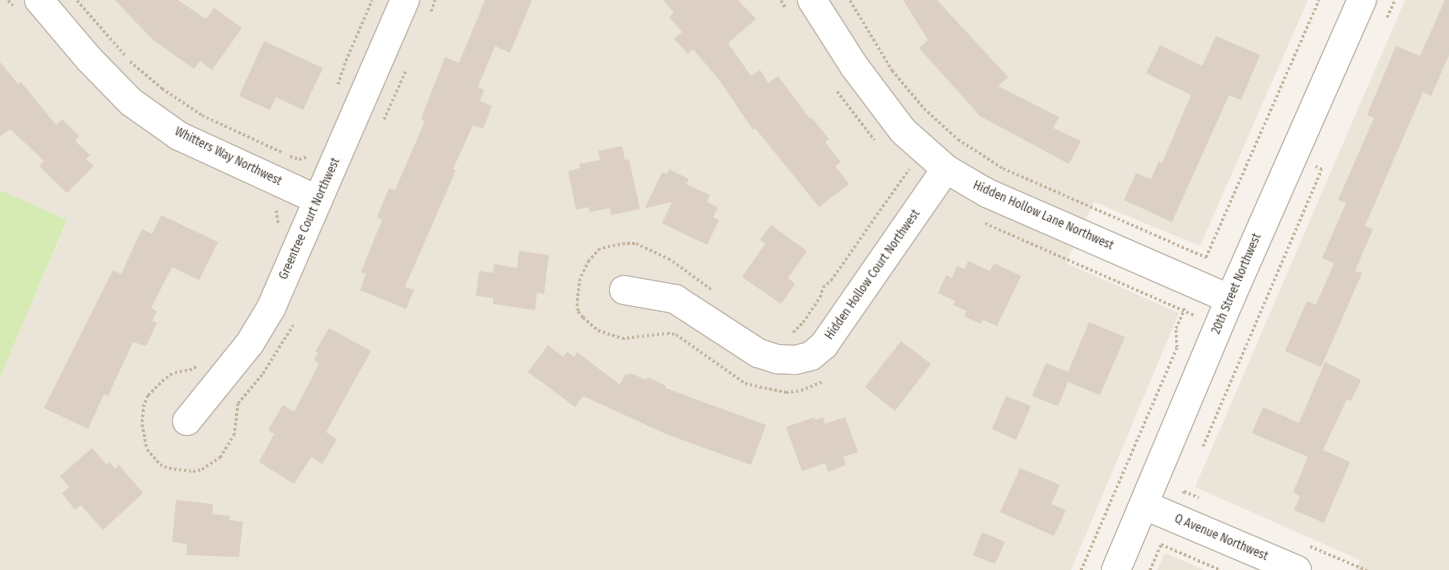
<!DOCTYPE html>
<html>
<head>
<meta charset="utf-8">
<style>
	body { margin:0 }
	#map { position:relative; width:1449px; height:570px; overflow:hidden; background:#f6f2eb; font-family:"Fira Sans Condensed",sans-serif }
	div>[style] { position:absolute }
	.residential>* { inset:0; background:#eae4d9 }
	.green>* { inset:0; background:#d5ebb3 }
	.building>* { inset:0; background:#dbd0c3 }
	.path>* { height:3px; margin-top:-1.5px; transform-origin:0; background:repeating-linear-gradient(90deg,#c5b49d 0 2.5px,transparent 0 5px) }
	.roads { filter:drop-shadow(1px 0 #c2b9ad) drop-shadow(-1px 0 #c2b9ad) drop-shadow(0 1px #c2b9ad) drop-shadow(0 -1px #c2b9ad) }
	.minor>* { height:28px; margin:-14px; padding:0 14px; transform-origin:14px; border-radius:14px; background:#fff }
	span { translate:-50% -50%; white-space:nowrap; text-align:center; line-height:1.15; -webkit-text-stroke:4px #fff; paint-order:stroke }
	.street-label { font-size:12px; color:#4b4238 }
</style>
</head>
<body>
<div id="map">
	<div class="residential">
		<i style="clip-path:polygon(0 0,1308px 0,1200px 246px,1094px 202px,1066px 263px,1179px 313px,1071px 570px,0 570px,0 378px,67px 221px,0 190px)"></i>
		<i style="clip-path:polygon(1405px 0,1449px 0,1449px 570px,1356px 570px,1360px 560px,1195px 487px)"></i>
		<i style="clip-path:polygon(1165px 553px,1204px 570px,1157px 570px)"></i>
	</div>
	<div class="green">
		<i style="clip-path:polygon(0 190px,67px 220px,0 378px)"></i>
	</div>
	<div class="building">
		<i style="clip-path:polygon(115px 0,178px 0,206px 19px,214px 8px,242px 28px,212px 70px,200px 61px,194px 69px,152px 39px)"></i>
		<i style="clip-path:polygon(485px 0,532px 0,510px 53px,495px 46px,478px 87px,484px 90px,480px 101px,492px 106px,483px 129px,473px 125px,453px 169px,456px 170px,405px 287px,414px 290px,406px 309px,360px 290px,366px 274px,361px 272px,382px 220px,377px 217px,389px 188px,395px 190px,425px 121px,421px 119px,445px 57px,459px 63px)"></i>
		<i style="clip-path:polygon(663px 0,738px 0,756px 19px,728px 43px,751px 76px,760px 70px,768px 83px,778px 76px,810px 119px,812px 118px,829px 139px,825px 142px,841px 162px,835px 166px,849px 184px,819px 207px,755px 128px,753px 130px,720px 81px,693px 49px,688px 54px,674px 39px,682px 32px,669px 17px,674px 13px)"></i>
		<i style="clip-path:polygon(903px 0,937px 0,1008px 77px,998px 86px,1059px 117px,1053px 128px,1081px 141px,1069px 164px,980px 116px,919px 48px,928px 40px)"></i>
		<i style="clip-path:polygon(1445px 0,1449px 0,1449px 55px,1431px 96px,1423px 92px,1365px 226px,1373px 229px,1355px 271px,1362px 273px,1321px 367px,1285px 351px,1307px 301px,1316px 305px,1334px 263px,1322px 258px,1346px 203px,1338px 200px,1374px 118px,1367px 115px,1396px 46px,1420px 56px)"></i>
		<i style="clip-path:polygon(1216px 36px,1260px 55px,1241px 100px,1229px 95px,1172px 222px,1124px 200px,1136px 173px,1151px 179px,1159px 161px,1162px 163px,1191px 95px,1146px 73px,1160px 45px,1202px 66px)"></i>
		<i style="clip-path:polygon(264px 41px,323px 68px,303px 110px,276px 97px,270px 110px,239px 96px)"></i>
		<i style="clip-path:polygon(0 62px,18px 84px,21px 82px,56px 125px,62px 119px,79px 136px,75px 141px,90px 155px,86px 159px,94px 166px,67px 193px,39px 166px,44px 161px,10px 129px,0 137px)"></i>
		<i style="clip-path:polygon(622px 146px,625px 160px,629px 159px,640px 209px,611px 215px,610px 208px,590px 212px,588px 207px,576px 210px,568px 171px,580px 168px,579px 164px,600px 160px,598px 151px)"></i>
		<i style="clip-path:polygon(669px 169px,689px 179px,686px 184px,710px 195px,707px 202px,718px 207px,713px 217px,719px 220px,707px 245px,662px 223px,672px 202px,645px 208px,662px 172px,667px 174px)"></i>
		<i style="clip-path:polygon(161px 215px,218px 242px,199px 280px,172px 267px,151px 308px,157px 311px,152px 321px,157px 323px,146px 346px,133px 342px,108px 396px,104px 394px,88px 429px,44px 408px,113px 270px,121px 274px,142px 229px,152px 234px)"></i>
		<i style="clip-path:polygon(771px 225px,807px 251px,788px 278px,795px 284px,781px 304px,742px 277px,765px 244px,760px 240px)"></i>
		<i style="clip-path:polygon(519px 251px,549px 255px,544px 294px,537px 293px,535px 310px,493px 304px,493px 298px,476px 296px,479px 271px,493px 273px,494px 264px,517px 268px)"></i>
		<i style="clip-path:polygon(968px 261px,990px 271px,994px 263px,1021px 276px,997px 326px,983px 320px,981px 324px,964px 316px,967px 311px,953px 305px,955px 301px,938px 293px,946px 275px,952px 278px,957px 266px,965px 269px)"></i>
		<i style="clip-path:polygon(1089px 322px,1125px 337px,1100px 395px,1068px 382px,1058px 406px,1032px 396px,1046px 363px,1068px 372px)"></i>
		<i style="clip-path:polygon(329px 328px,371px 351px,326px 432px,337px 439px,322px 464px,311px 457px,294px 484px,259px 462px,274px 434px,268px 430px,283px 405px,294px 412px,319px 364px,314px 360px,318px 353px,315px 352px)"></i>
		<i style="clip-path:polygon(901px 341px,931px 364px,895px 411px,865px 387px)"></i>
		<i style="clip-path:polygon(548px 345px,563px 357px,567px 352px,574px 357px,577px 352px,620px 385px,625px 374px,629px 375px,630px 373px,646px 380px,648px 377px,666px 386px,665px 388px,766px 425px,751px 465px,666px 434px,583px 396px,575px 407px,528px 372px)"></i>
		<i style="clip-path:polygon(1325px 362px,1361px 380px,1351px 401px,1347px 399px,1323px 450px,1350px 462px,1324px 523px,1294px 510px,1300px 496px,1293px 492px,1308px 457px,1252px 433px,1263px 407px,1299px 423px)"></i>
		<i style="clip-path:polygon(1006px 396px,1031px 406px,1016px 440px,992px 429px)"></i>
		<i style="clip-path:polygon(815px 417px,815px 420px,823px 417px,825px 424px,845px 417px,858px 452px,843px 457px,846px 465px,828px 472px,825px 463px,802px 471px,786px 427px)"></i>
		<i style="clip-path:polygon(92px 448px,106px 464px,109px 462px,115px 469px,119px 465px,143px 493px,103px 530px,81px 505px,75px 510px,62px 493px,69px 487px,60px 476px)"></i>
		<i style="clip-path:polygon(1020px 468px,1060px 485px,1051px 504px,1066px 510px,1054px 536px,1000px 512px)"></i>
		<i style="clip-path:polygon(176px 500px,213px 504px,212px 514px,230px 516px,229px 520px,243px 522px,239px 557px,186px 555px,187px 544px,172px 542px)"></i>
		<i style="clip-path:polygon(982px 532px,1005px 542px,995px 564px,973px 555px)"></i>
	</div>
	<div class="path">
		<i style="left:8px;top:0;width:7px;rotate:45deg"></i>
		<i style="left:77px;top:0;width:74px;rotate:48.8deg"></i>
		<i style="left:781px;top:0;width:8px;rotate:60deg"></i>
		<i style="left:850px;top:0;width:82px;rotate:59deg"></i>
		<i style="left:892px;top:70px;width:50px;rotate:49.9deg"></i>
		<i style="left:924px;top:108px;width:46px;rotate:42.4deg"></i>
		<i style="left:958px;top:139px;width:54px;rotate:32.8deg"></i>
		<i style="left:1003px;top:168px;width:222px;rotate:23.7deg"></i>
		<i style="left:431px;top:11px;width:12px;rotate:-70deg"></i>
		<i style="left:1387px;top:17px;width:19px;rotate:-65deg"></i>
		<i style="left:130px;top:61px;width:42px;rotate:40.2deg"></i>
		<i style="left:162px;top:88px;width:48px;rotate:34deg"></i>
		<i style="left:202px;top:115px;width:88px;rotate:24.8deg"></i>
		<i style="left:338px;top:84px;width:20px;rotate:-72deg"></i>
		<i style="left:344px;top:65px;width:71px;rotate:-66.7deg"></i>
		<i style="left:837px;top:91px;width:61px;rotate:52.4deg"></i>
		<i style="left:384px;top:119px;width:54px;rotate:-65.8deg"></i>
		<i style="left:290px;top:156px;width:9px;rotate:18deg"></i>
		<i style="left:299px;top:159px;width:9px;rotate:-18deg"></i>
		<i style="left:276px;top:210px;width:13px;rotate:81deg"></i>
		<i style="left:985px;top:223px;width:229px;rotate:23.7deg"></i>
		<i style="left:1206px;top:257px;width:281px;rotate:-66.3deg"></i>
		<i style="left:711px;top:289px;width:51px;rotate:-143.8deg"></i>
		<i style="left:670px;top:259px;width:38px;rotate:-155deg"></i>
		<i style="left:635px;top:243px;width:10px;rotate:180deg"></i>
		<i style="left:625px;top:243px;width:25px;rotate:169deg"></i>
		<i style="left:600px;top:248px;width:16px;rotate:133deg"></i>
		<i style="left:589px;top:260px;width:20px;rotate:117deg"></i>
		<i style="left:580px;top:278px;width:25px;rotate:97deg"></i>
		<i style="left:577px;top:303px;width:8px;rotate:83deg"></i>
		<i style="left:578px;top:311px;width:8px;rotate:50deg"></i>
		<i style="left:583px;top:317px;width:20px;rotate:41deg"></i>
		<i style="left:598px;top:330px;width:25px;rotate:18deg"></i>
		<i style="left:622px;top:338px;width:45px;rotate:-6.3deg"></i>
		<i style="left:667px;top:333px;width:9px;rotate:6deg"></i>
		<i style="left:676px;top:334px;width:85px;rotate:35.4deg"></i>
		<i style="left:745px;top:383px;width:42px;rotate:12.4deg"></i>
		<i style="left:786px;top:392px;width:15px;rotate:-8deg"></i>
		<i style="left:801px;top:390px;width:22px;rotate:-22deg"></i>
		<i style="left:793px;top:332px;width:14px;rotate:-45deg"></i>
		<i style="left:803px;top:322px;width:30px;rotate:-56deg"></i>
		<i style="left:820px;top:297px;width:10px;rotate:-73deg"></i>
		<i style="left:823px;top:287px;width:11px;rotate:-41deg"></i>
		<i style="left:831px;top:280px;width:136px;rotate:-54.9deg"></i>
		<i style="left:196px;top:366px;width:5px;rotate:143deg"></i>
		<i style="left:192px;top:369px;width:20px;rotate:169deg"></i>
		<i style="left:172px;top:373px;width:10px;rotate:143deg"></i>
		<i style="left:164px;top:379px;width:23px;rotate:135deg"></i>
		<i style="left:148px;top:395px;width:10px;rotate:114deg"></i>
		<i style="left:144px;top:404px;width:20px;rotate:96deg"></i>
		<i style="left:142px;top:424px;width:25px;rotate:79deg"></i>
		<i style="left:147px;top:449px;width:20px;rotate:49deg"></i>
		<i style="left:160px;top:464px;width:10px;rotate:24deg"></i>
		<i style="left:169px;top:468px;width:24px;rotate:7deg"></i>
		<i style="left:193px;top:471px;width:9px;rotate:-13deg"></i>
		<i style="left:202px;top:469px;width:22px;rotate:-34deg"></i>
		<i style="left:220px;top:457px;width:26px;rotate:-58deg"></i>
		<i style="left:234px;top:435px;width:32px;rotate:-83deg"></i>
		<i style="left:238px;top:403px;width:39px;rotate:-50deg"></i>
		<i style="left:263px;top:373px;width:57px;rotate:-58deg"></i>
		<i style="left:1203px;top:446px;width:301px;rotate:-66.8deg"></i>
		<i style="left:1322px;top:169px;width:7px;rotate:-153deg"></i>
		<i style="left:1183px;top:493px;width:2px;rotate:-63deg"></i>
		<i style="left:1184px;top:491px;width:16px;rotate:22deg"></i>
		<i style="left:1161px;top:544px;width:65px;rotate:23.4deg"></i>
		<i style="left:1310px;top:546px;width:62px;rotate:22.8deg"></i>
		<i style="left:1081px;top:570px;width:243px;rotate:-66.7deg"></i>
		<i style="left:1177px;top:347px;width:19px;rotate:-93deg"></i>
		<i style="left:1176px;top:328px;width:22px;rotate:-66deg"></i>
		<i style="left:1150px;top:570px;width:28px;rotate:-67deg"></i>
	</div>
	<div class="roads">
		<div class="minor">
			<i style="left:39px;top:0;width:77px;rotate:49.7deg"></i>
			<i style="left:89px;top:59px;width:60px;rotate:45.7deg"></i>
			<i style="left:131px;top:102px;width:59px;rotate:35.3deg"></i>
			<i style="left:179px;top:136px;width:153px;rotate:24.7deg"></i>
			<i style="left:812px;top:0;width:78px;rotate:57.5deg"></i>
			<i style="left:854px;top:66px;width:81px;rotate:53deg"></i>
			<i style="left:903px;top:131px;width:57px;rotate:41.5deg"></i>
			<i style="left:946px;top:169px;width:48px;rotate:30.3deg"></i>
			<i style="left:987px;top:193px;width:265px;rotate:23.6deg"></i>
			<i style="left:624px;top:290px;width:52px;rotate:10deg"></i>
			<i style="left:675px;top:299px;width:99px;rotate:33deg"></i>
			<i style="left:758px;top:353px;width:20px;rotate:18deg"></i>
			<i style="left:777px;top:359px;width:18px;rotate:3deg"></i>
			<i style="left:795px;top:360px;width:16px;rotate:-14deg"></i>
			<i style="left:811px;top:356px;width:17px;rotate:-40deg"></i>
			<i style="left:824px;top:345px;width:214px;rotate:-55.3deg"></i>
			<i style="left:187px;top:421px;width:100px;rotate:-51.1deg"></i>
			<i style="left:250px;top:343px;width:41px;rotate:-59deg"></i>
			<i style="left:271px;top:308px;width:336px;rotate:-66.5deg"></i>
			<i style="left:1144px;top:505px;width:166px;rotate:23deg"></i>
			<i style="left:1116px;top:570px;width:294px;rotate:-67.2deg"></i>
			<i style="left:1230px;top:299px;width:327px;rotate:-66.2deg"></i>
		</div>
	</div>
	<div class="street-label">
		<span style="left:228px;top:157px;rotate:26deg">Whitters Way Northwest</span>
		<span style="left:1043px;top:216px;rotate:24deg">Hidden Hollow Lane Northwest</span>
		<span style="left:310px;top:219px;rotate:-66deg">Greentree Court Northwest</span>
		<span style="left:873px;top:275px;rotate:-55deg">Hidden Hollow Court Northwest</span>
		<span style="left:1237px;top:284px;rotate:-67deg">20th Street Northwest</span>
		<span style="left:1221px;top:538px;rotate:23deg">Q Avenue Northwest</span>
	</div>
</div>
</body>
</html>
